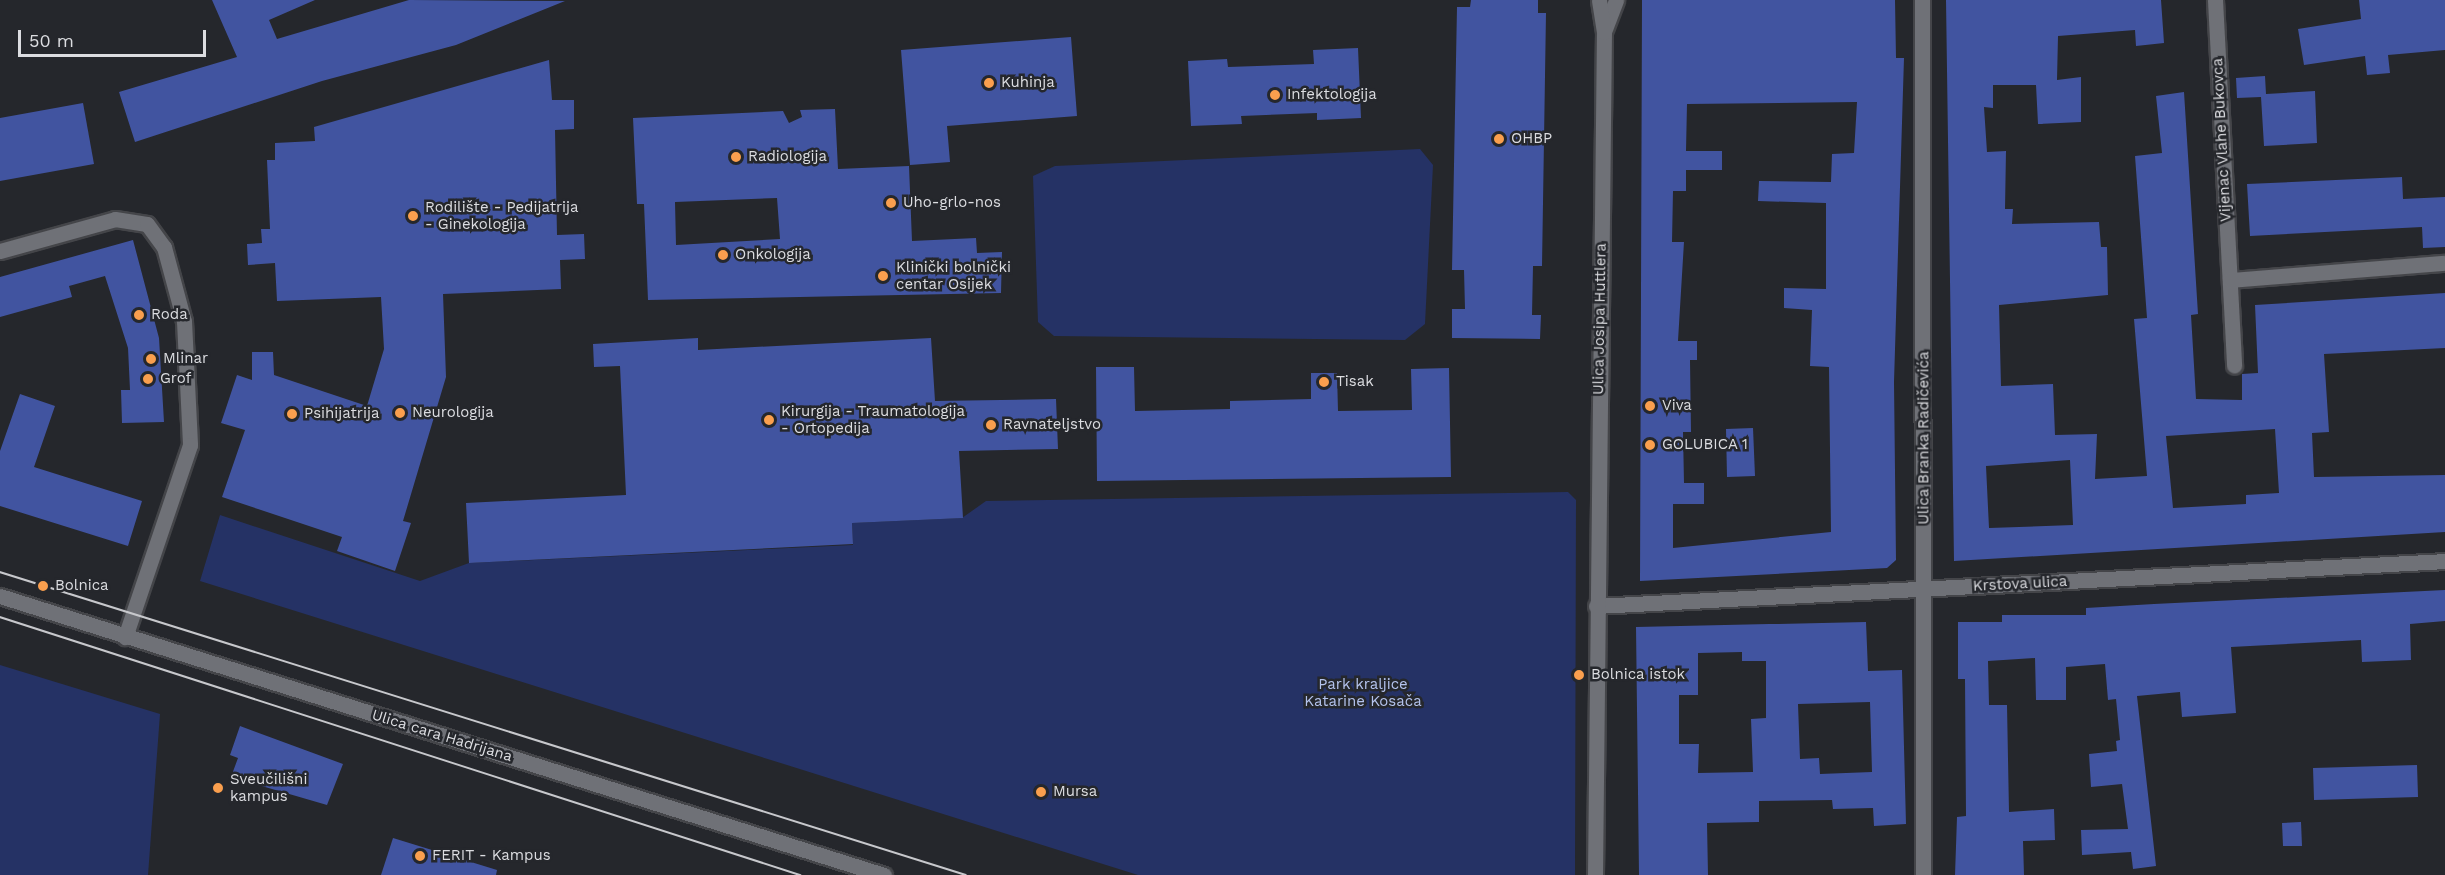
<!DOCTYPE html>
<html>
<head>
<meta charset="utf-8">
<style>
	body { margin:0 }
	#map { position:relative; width:2445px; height:875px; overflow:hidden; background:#25272c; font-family:"Work Sans",sans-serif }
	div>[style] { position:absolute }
	.green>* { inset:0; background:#253265 }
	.building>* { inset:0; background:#4154a0 }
	.roads { filter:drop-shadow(2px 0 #444549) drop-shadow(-2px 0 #444549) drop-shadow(0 2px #444549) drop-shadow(0 -2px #444549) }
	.minor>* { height:15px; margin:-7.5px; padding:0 7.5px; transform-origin:7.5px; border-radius:7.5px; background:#6f7177 }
	.secondary>* { height:15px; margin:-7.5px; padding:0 7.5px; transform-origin:7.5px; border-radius:7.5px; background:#6f7177 }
	.tram>* { height:1.5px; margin:-0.75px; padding:0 0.75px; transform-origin:0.75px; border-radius:0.75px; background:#c7c8cc }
	.dots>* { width:16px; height:16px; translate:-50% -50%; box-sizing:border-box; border:3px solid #25272c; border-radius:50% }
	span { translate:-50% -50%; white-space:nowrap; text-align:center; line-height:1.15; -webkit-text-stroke:5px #25272c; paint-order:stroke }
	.poi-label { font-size:15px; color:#dcdde1 }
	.left { translate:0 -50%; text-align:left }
	.street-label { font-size:15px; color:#dcdde1 }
	.park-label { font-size:15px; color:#b4c3ed }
	.scale { position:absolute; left:18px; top:30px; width:188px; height:27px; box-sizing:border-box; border:3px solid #dcdde1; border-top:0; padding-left:8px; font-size:18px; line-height:21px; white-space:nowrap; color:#dcdde1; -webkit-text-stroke:4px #25272c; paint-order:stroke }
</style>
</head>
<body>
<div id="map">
	<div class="green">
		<i style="clip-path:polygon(1420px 149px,1433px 165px,1425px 324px,1405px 340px,1054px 336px,1038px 322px,1033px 176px,1055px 166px)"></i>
		<i style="clip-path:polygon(1568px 492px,1576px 500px,1575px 875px,1138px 875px,200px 581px,220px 515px,420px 581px,469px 563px,853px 545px,852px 523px,962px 518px,986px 501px)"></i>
		<i style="clip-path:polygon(0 665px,160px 714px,148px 875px,0 875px)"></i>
	</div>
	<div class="building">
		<i style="clip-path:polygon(212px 0,315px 0,269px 20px,277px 39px,409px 0,565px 1px,456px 45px,322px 81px,135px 142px,119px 92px,237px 57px)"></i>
		<i style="clip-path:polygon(1471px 0,1538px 0,1538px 13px,1546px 13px,1542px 266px,1533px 266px,1532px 315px,1541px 315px,1540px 339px,1452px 338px,1452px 309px,1465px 309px,1464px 270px,1452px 270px,1457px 7px,1470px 7px)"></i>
		<i style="clip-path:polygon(evenodd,1642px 0,1895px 0,1896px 58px,1904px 58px,1894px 382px,1896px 560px,1887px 568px,1640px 581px,1642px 0,1857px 102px,1854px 153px,1832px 154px,1831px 182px,1759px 181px,1758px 201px,1826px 203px,1826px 289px,1784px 288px,1784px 308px,1812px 310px,1810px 366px,1829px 367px,1831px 532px,1673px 548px,1673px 504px,1704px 504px,1704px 483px,1684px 483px,1683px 432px,1691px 432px,1690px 360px,1697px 360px,1697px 341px,1678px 341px,1684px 242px,1672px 242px,1673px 191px,1686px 191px,1686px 170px,1722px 170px,1722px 151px,1686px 151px,1687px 104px,1857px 102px)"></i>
		<i style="clip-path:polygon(evenodd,1946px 0,2161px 0,2164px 43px,2136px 46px,2135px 30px,2058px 36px,2057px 80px,2081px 77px,2081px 122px,2038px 124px,2036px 85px,1993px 85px,1993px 108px,1984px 107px,1987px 152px,2006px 151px,2005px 209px,2013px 209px,2012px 224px,2099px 222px,2101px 247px,2107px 247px,2108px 295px,1999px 305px,2001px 386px,2053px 384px,2055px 435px,2097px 434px,2095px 479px,2147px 476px,2134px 319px,2147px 318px,2135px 156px,2162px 153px,2156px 96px,2184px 92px,2198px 314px,2191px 315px,2196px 399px,2242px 400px,2242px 374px,2258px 373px,2255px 305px,2445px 293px,2445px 348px,2324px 354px,2329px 432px,2312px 433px,2314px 477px,2445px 475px,2445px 532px,1954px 561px,1946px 0,2275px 429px,2279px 493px,2246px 495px,2246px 504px,2173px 508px,2166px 436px,2275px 429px,1946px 0,2070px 460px,2073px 525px,1989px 528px,1986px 466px,2070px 460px)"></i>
		<i style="clip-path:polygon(2359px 0,2445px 0,2445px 50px,2388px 55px,2390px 73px,2367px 75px,2365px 56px,2304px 65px,2298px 29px,2361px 19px)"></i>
		<i style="clip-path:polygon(1071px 37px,1077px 116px,947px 126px,950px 162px,910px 165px,901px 50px)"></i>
		<i style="clip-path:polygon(1358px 48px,1361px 118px,1317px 120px,1317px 113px,1241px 116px,1242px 124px,1191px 126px,1188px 61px,1227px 59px,1228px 67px,1314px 64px,1313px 50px)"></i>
		<i style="clip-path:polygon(549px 60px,552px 100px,574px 100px,574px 129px,555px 130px,557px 235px,584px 234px,585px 259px,560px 260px,561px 289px,443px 294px,446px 377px,403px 521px,411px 523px,395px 571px,337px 551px,342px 537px,222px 497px,245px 430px,221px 423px,237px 375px,252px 380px,252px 352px,273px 352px,274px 375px,367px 406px,384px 349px,381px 297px,277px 301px,275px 263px,248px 265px,247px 244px,262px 243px,261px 229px,270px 229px,267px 160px,275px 160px,275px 143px,315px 141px,314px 127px)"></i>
		<i style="clip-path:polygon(2265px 76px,2266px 94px,2315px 91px,2317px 143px,2264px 146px,2261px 97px,2237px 98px,2236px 78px)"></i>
		<i style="clip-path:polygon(83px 103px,94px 164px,0 181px,0 118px)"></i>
		<i style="clip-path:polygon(evenodd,835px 109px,838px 169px,909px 166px,912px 241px,976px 238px,977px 253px,1002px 252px,1001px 293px,648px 300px,644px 204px,637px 204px,633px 118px,783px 111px,789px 123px,802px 117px,800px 110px,835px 109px,777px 198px,780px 239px,676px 245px,675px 202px,777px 198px)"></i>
		<i style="clip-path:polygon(2402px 177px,2403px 199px,2445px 197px,2445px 247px,2423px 248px,2422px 227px,2250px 236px,2247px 184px)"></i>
		<i style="clip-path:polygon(133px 240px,159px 338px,164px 422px,122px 423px,121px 390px,130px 390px,128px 348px,105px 276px,69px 286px,72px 297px,0 317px,0 277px)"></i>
		<i style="clip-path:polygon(698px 338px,698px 350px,931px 338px,935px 401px,1056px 399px,1058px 449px,959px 451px,963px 518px,852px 523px,853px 544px,469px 563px,466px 503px,626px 495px,620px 366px,594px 367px,593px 344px)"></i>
		<i style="clip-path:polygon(1096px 367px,1134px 367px,1135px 411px,1230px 409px,1230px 401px,1311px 399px,1311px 373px,1337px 373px,1338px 411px,1412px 410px,1411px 369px,1449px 368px,1451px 477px,1097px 481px)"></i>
		<i style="clip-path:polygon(20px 394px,55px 406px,34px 467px,142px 501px,128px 546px,0 506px,0 451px)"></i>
		<i style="clip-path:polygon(1753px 428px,1755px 476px,1727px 477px,1726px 429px)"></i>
		<i style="clip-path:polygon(2445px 590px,2445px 621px,2410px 624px,2411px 660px,2362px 662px,2361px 640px,2231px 647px,2236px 713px,2182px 717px,2180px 692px,2137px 696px,2156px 866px,2133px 869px,2131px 852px,2082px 855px,2081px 830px,2128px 829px,2122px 784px,2091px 787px,2089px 754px,2117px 751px,2116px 741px,2120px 740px,2116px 699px,2108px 700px,2105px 664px,2066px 667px,2066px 700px,2036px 700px,2035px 658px,1988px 661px,1989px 705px,2007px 705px,2009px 812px,2054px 809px,2055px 840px,2023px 841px,2024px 875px,1955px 875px,1957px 817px,1966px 816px,1965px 679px,1958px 679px,1958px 622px,2002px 622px,2002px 615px,2086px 615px,2086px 608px,2154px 604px)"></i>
		<i style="clip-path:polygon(evenodd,1866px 622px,1868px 671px,1902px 670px,1906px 824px,1874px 826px,1873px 808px,1833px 809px,1832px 800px,1759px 801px,1759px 822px,1707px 823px,1708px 875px,1639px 875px,1636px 627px,1866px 622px,1742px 652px,1742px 661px,1766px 661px,1766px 718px,1751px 719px,1753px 772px,1698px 773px,1699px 744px,1679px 744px,1679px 695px,1698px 695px,1698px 653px,1742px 652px,1866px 622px,1870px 702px,1872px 772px,1820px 774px,1819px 758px,1800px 759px,1798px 704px,1870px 702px)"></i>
		<i style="clip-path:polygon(240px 726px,343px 764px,327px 805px,231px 777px,238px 758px,230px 755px)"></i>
		<i style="clip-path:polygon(2417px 765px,2418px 797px,2314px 800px,2313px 768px)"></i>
		<i style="clip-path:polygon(2301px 822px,2302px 846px,2283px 846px,2282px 823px)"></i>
		<i style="clip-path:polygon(393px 838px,497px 870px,496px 875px,381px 875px)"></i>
	</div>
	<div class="roads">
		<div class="minor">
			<i style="left:1922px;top:0;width:875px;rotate:89.93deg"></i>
			<i style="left:2215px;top:0;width:366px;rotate:87deg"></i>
			<i style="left:1605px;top:29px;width:31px;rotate:-69deg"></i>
			<i style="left:0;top:251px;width:119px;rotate:-15.5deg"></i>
			<i style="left:115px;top:219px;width:32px;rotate:9deg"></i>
			<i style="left:147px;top:224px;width:29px;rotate:54deg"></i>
			<i style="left:164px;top:247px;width:77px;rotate:74.9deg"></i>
			<i style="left:184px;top:321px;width:124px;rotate:87.2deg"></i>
			<i style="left:190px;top:445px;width:203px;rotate:108.7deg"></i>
			<i style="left:2230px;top:280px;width:214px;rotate:-4.6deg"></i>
			<i style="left:1596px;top:606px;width:850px;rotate:-3.03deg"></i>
			<i style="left:1595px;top:875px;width:843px;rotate:-89.39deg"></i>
			<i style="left:1604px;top:32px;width:32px;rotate:-99deg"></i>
		</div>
		<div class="secondary">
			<i style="left:0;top:596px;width:927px;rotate:17.52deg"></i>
		</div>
	</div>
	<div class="tram">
		<i style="left:0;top:572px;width:1012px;rotate:17.41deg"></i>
		<i style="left:0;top:617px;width:841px;rotate:17.87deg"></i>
	</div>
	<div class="dots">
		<i style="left:989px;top:83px;background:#fa9f4e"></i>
		<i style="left:1275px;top:95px;background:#fa9f4e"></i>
		<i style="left:1499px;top:139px;background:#fa9f4e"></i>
		<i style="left:736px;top:157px;background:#fa9f4e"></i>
		<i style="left:891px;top:203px;background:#fa9f4e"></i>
		<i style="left:413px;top:216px;background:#fa9f4e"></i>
		<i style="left:723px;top:255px;background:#fa9f4e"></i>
		<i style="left:883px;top:276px;background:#fa9f4e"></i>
		<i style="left:139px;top:315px;background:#fa9f4e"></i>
		<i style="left:151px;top:359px;background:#fa9f4e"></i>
		<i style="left:148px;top:379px;background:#fa9f4e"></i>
		<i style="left:1324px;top:382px;background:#fa9f4e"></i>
		<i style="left:1650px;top:406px;background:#fa9f4e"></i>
		<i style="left:400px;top:413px;background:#fa9f4e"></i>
		<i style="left:292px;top:414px;background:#fa9f4e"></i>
		<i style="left:769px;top:420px;background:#fa9f4e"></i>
		<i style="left:991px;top:425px;background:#fa9f4e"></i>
		<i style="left:1650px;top:445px;background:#fa9f4e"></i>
		<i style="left:43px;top:586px;background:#fa9f4e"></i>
		<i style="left:1579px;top:675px;background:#fa9f4e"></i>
		<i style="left:218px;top:788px;background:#fa9f4e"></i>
		<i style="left:1041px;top:792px;background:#fa9f4e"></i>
		<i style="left:420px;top:856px;background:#fa9f4e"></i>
	</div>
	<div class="poi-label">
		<span class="left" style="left:1001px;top:83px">Kuhinja</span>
		<span class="left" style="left:1287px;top:95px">Infektologija</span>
		<span class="left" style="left:1511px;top:139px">OHBP</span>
		<span class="left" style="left:748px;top:157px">Radiologija</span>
		<span class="left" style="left:903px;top:203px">Uho-grlo-nos</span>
		<span class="left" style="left:425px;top:216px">Rodilište - Pedijatrija<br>- Ginekologija</span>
		<span class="left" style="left:735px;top:255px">Onkologija</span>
		<span class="left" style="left:896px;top:276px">Klinički bolnički<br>centar Osijek</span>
		<span class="left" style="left:151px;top:315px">Roda</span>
		<span class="left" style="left:163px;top:359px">Mlinar</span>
		<span class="left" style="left:160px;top:379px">Grof</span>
		<span class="left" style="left:1336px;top:382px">Tisak</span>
		<span class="left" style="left:1662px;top:406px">Viva</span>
		<span class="left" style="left:781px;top:420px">Kirurgija - Traumatologija<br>- Ortopedija</span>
		<span class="left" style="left:412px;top:413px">Neurologija</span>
		<span class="left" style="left:304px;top:414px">Psihijatrija</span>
		<span class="left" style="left:1003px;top:425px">Ravnateljstvo</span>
		<span class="left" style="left:1662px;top:445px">GOLUBICA 1</span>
		<span class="left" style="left:55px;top:586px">Bolnica</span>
		<span class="left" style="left:1591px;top:675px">Bolnica istok</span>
		<span class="left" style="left:230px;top:788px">Sveučilišni<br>kampus</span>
		<span class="left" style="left:1053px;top:792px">Mursa</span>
		<span class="left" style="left:432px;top:856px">FERIT - Kampus</span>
	</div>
	<div class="street-label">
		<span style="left:2222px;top:140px;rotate:-93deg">Vijenac Vlahe Bukovca</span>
		<span style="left:1600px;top:319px;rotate:-89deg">Ulica Josipa Huttlera</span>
		<span style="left:1924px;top:438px;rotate:-90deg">Ulica Branka Radičevića</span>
		<span style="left:2020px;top:584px;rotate:-3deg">Krstova ulica</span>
		<span style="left:442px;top:736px;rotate:17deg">Ulica cara Hadrijana</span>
	</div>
	<div class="park-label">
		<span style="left:1363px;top:693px">Park kraljice<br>Katarine Kosača</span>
	</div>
	<div class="scale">50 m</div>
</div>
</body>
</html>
